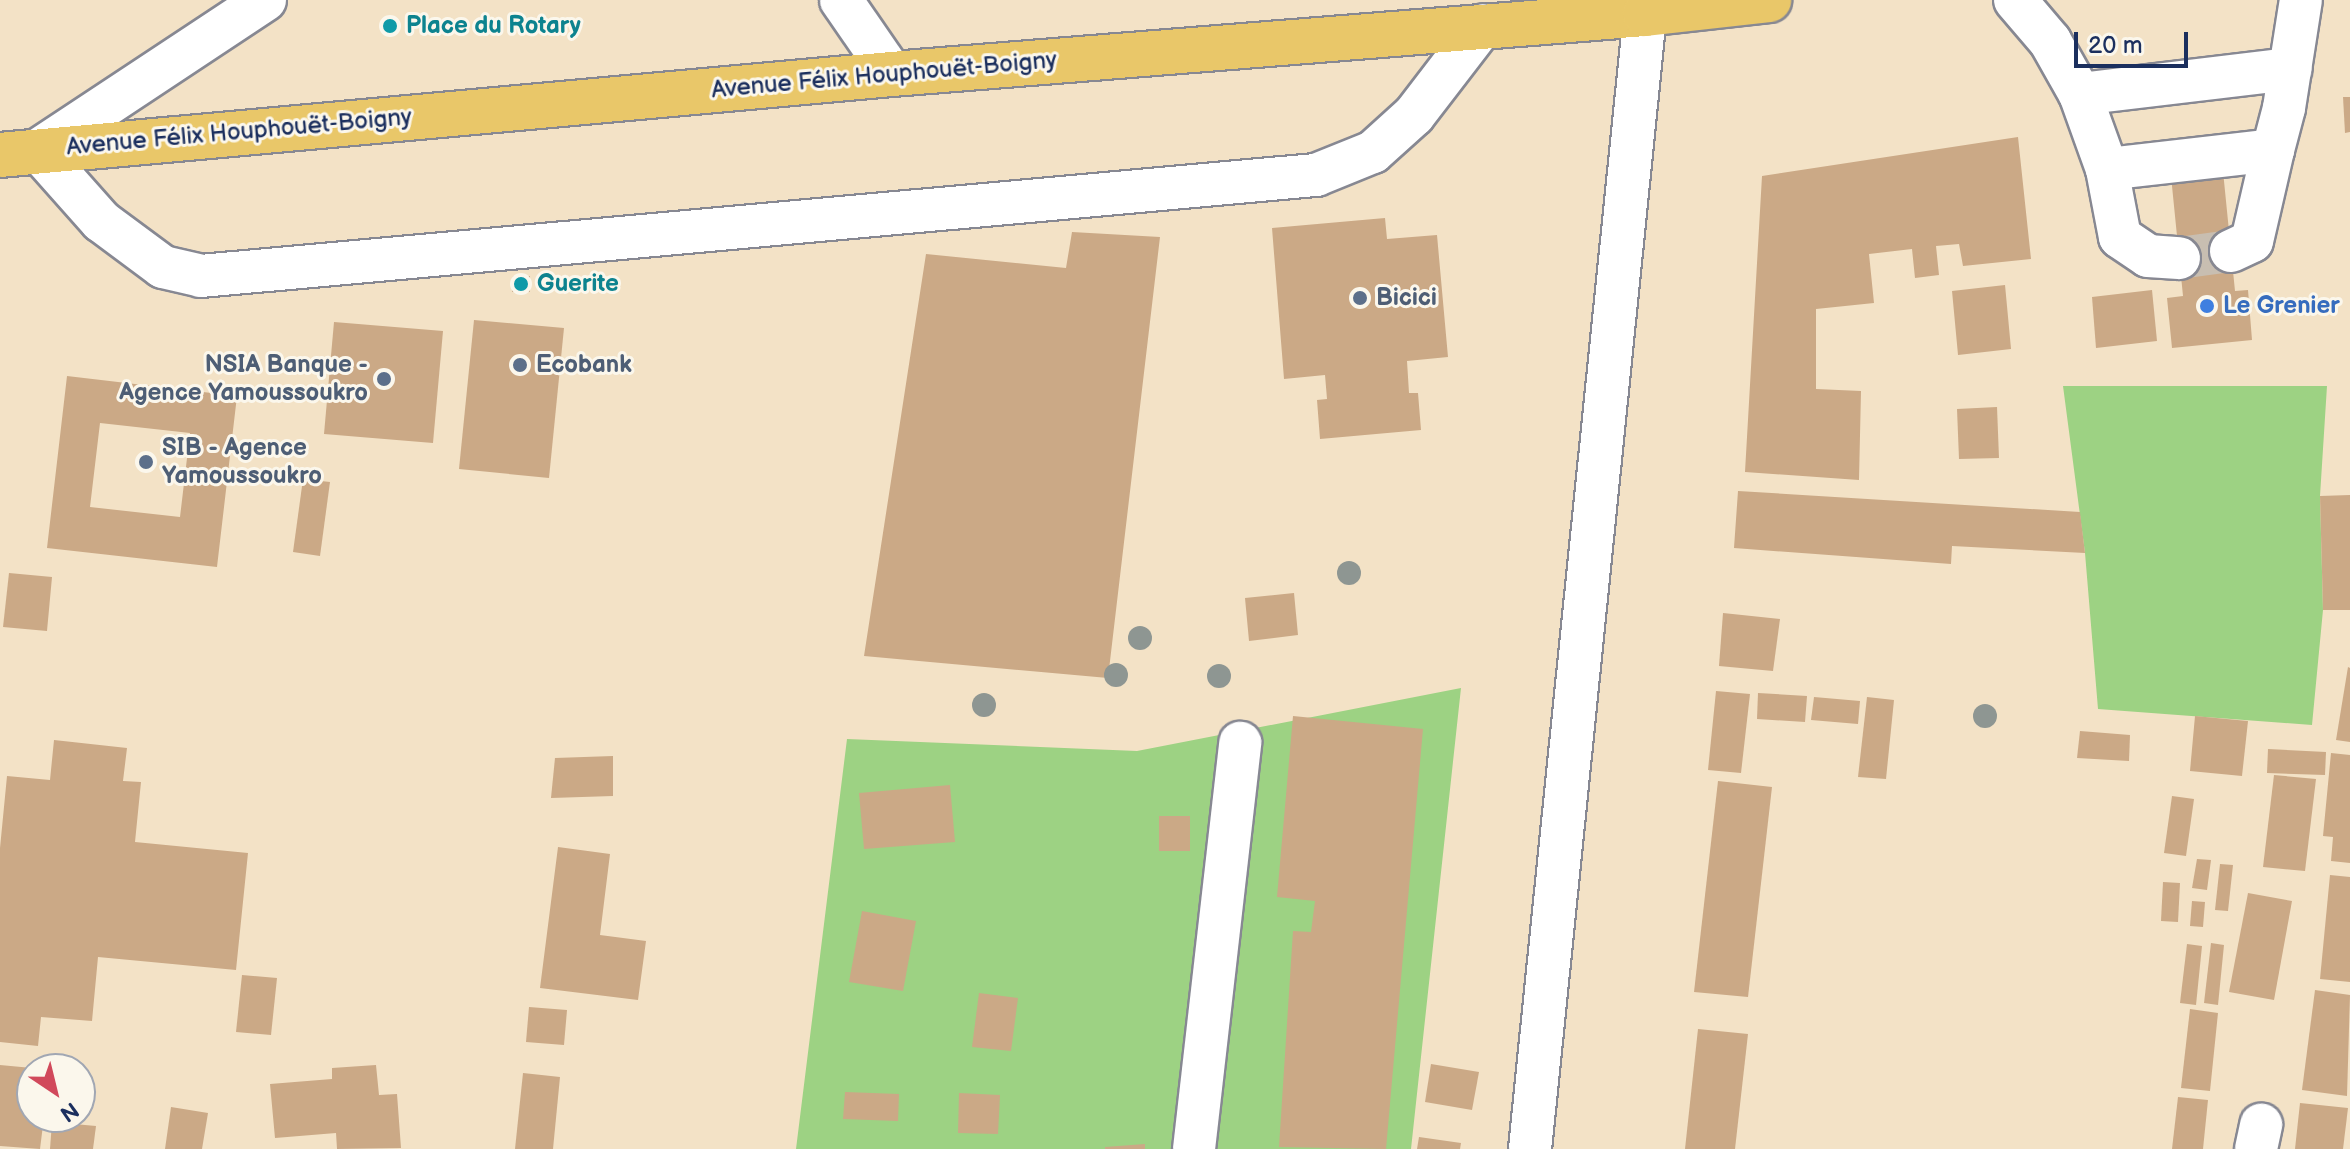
<!DOCTYPE html>
<html>
<head>
<meta charset="utf-8">
<style>
	body { margin:0 }
	#map { position:relative; width:2350px; height:1149px; overflow:hidden; background:#f3e2c6; font-family:"Balsamiq Sans",sans-serif }
	div>[style] { position:absolute }
	.green>* { inset:0; background:#9dd283 }
	.building>* { inset:0; background:#cba986 }
	.minor-tunnel>* { height:42px; margin-top:-21px; transform-origin:0; background:repeating-linear-gradient(90deg,#c8beb1 0 42px,transparent 0 63px) }
	.roads { filter:drop-shadow(2px 0 #878892) drop-shadow(-2px 0 #878892) drop-shadow(0 2px #878892) drop-shadow(0 -2px #878892) }
	.minor>* { height:42px; margin:-21px; padding:0 21px; transform-origin:21px; border-radius:21px; background:#fff }
	.highway>* { height:44px; margin:-22px; padding:0 22px; transform-origin:22px; border-radius:22px; background:#e9c769 }
	.trees>* { width:24px; height:24px; margin:-12px; border-radius:50%; background:#8e9692 }
	.dots>* { width:22px; height:22px; translate:-50% -50%; box-sizing:border-box; border:4px solid #fbf7ec; border-radius:50% }
	span { translate:-50% -50%; white-space:nowrap; text-align:center; line-height:1.15; -webkit-text-stroke:6px #fbf7ec; paint-order:stroke }
	.culture-label { font-size:24px; color:#0d838f; font-weight:700 }
	.left { translate:0 -50%; text-align:left }
	.street-label { font-size:24px; color:#1b2f5e }
	.service-label { font-size:24px; color:#4e5e75; font-weight:700 }
	.right { translate:-100% -50%; text-align:right }
	.shop-label { font-size:24px; color:#366cbe; font-weight:700 }
	.north { position:absolute; left:16px; top:1053px; width:80px; height:80px; box-sizing:border-box; background:#fbf7ec; border:2px solid #a1a7b3; border-radius:50%; rotate:145deg; font-size:22px; font-weight:700; line-height:32px; text-align:center; color:#1b2f5e }
	.north::after { content:''; display:block; margin:auto; width:28px; height:36px; background:#d1495b; clip-path:polygon(50% 0,100% 100%,50% 72%,0 100%) }
	.scale { position:absolute; left:2074px; top:32px; width:114px; height:36px; box-sizing:border-box; border:4px solid #1b2f5e; border-top:0; padding-left:10px; font-size:24px; line-height:28px; white-space:nowrap; color:#1b2f5e; -webkit-text-stroke:6px #fbf7ec; paint-order:stroke }
</style>
</head>
<body>
<div id="map">
	<div class="green">
		<i style="clip-path:polygon(2063px 386px,2327px 386px,2320px 496px,2323px 610px,2312px 725px,2098px 709px,2085px 553px)"></i>
		<i style="clip-path:polygon(1461px 688px,1411px 1149px,796px 1149px,847px 739px,1137px 751px)"></i>
	</div>
	<div class="building">
		<i style="clip-path:polygon(2343px 97px,2350px 97px,2350px 132px,2345px 133px)"></i>
		<i style="clip-path:polygon(2018px 137px,2031px 259px,1963px 266px,1959px 244px,1936px 246px,1939px 275px,1915px 278px,1912px 249px,1869px 254px,1874px 303px,1816px 309px,1816px 389px,1861px 391px,1859px 480px,1745px 472px,1762px 176px)"></i>
		<i style="clip-path:polygon(2223px 171px,2235px 291px,2248px 290px,2252px 340px,2172px 348px,2167px 298px,2183px 296px,2171px 176px)"></i>
		<i style="clip-path:polygon(1385px 218px,1387px 239px,1437px 235px,1448px 357px,1407px 361px,1409px 393px,1418px 393px,1421px 430px,1320px 439px,1317px 400px,1327px 399px,1325px 375px,1284px 379px,1272px 228px)"></i>
		<i style="clip-path:polygon(1072px 232px,1160px 237px,1108px 678px,864px 656px,926px 254px,1066px 268px)"></i>
		<i style="clip-path:polygon(513px 276px,530px 276px,530px 292px,512px 292px)"></i>
		<i style="clip-path:polygon(2005px 285px,2011px 349px,1958px 355px,1952px 291px)"></i>
		<i style="clip-path:polygon(2152px 290px,2157px 341px,2096px 348px,2092px 297px)"></i>
		<i style="clip-path:polygon(474px 320px,564px 328px,549px 478px,459px 469px)"></i>
		<i style="clip-path:polygon(334px 322px,443px 331px,433px 443px,324px 434px)"></i>
		<i style="clip-path:polygon(evenodd,67px 376px,237px 396px,217px 567px,47px 548px,67px 376px,100px 423px,190px 433px,180px 517px,90px 507px,100px 423px)"></i>
		<i style="clip-path:polygon(1997px 407px,1999px 458px,1959px 459px,1957px 409px)"></i>
		<i style="clip-path:polygon(303px 479px,330px 482px,320px 556px,293px 552px)"></i>
		<i style="clip-path:polygon(1738px 491px,2080px 512px,2085px 553px,1952px 546px,1951px 564px,1734px 548px)"></i>
		<i style="clip-path:polygon(2350px 495px,2350px 610px,2323px 610px,2320px 496px)"></i>
		<i style="clip-path:polygon(9px 573px,52px 577px,47px 631px,3px 627px)"></i>
		<i style="clip-path:polygon(1294px 593px,1298px 635px,1249px 641px,1245px 598px)"></i>
		<i style="clip-path:polygon(1723px 613px,1780px 619px,1773px 671px,1719px 666px)"></i>
		<i style="clip-path:polygon(2348px 667px,2350px 668px,2350px 742px,2336px 740px)"></i>
		<i style="clip-path:polygon(1716px 691px,1750px 694px,1741px 773px,1708px 770px)"></i>
		<i style="clip-path:polygon(1758px 693px,1807px 696px,1805px 722px,1757px 719px)"></i>
		<i style="clip-path:polygon(1814px 697px,1860px 701px,1858px 724px,1811px 720px)"></i>
		<i style="clip-path:polygon(1867px 697px,1894px 700px,1886px 779px,1858px 777px)"></i>
		<i style="clip-path:polygon(1293px 716px,1423px 729px,1386px 1149px,1279px 1147px,1293px 931px,1311px 932px,1315px 901px,1277px 897px)"></i>
		<i style="clip-path:polygon(2195px 716px,2248px 721px,2242px 776px,2190px 771px)"></i>
		<i style="clip-path:polygon(2080px 731px,2130px 735px,2129px 761px,2077px 758px)"></i>
		<i style="clip-path:polygon(54px 740px,127px 748px,123px 781px,141px 782px,135px 842px,248px 853px,236px 970px,98px 957px,92px 1021px,41px 1017px,38px 1046px,0 1042px,0 848px,7px 776px,50px 780px)"></i>
		<i style="clip-path:polygon(2268px 749px,2326px 752px,2325px 775px,2267px 773px)"></i>
		<i style="clip-path:polygon(2331px 753px,2350px 755px,2350px 863px,2331px 861px,2333px 837px,2323px 836px)"></i>
		<i style="clip-path:polygon(613px 756px,613px 796px,551px 798px,555px 758px)"></i>
		<i style="clip-path:polygon(2274px 775px,2316px 779px,2305px 871px,2263px 867px)"></i>
		<i style="clip-path:polygon(1718px 781px,1772px 787px,1748px 997px,1694px 992px)"></i>
		<i style="clip-path:polygon(950px 785px,955px 842px,864px 849px,859px 793px)"></i>
		<i style="clip-path:polygon(2172px 796px,2194px 799px,2186px 856px,2164px 853px)"></i>
		<i style="clip-path:polygon(1159px 816px,1190px 816px,1190px 851px,1159px 851px)"></i>
		<i style="clip-path:polygon(558px 847px,610px 854px,600px 935px,646px 941px,638px 1000px,540px 988px)"></i>
		<i style="clip-path:polygon(2197px 859px,2211px 860px,2207px 890px,2192px 888px)"></i>
		<i style="clip-path:polygon(2220px 864px,2233px 865px,2228px 911px,2215px 910px)"></i>
		<i style="clip-path:polygon(2330px 875px,2350px 877px,2350px 982px,2320px 979px)"></i>
		<i style="clip-path:polygon(2163px 882px,2180px 883px,2178px 922px,2161px 921px)"></i>
		<i style="clip-path:polygon(2248px 893px,2292px 901px,2274px 1000px,2229px 992px)"></i>
		<i style="clip-path:polygon(2192px 901px,2205px 902px,2203px 927px,2190px 926px)"></i>
		<i style="clip-path:polygon(862px 911px,916px 921px,903px 991px,849px 982px)"></i>
		<i style="clip-path:polygon(2211px 943px,2224px 945px,2218px 1005px,2204px 1003px)"></i>
		<i style="clip-path:polygon(2187px 944px,2202px 946px,2196px 1005px,2180px 1003px)"></i>
		<i style="clip-path:polygon(242px 975px,277px 978px,271px 1035px,236px 1032px)"></i>
		<i style="clip-path:polygon(2315px 990px,2350px 995px,2347px 1096px,2302px 1090px)"></i>
		<i style="clip-path:polygon(979px 993px,1018px 998px,1011px 1051px,972px 1047px)"></i>
		<i style="clip-path:polygon(529px 1007px,567px 1010px,564px 1045px,526px 1042px)"></i>
		<i style="clip-path:polygon(2190px 1009px,2218px 1013px,2210px 1091px,2181px 1088px)"></i>
		<i style="clip-path:polygon(1698px 1029px,1748px 1034px,1735px 1149px,1685px 1149px)"></i>
		<i style="clip-path:polygon(1431px 1064px,1479px 1072px,1472px 1110px,1425px 1102px)"></i>
		<i style="clip-path:polygon(0 1065px,32px 1068px,32px 1117px,44px 1117px,40px 1149px,0 1146px)"></i>
		<i style="clip-path:polygon(376px 1065px,379px 1095px,397px 1094px,401px 1148px,337px 1149px,336px 1133px,275px 1138px,270px 1084px,332px 1079px,332px 1068px)"></i>
		<i style="clip-path:polygon(523px 1073px,560px 1077px,553px 1149px,515px 1149px)"></i>
		<i style="clip-path:polygon(845px 1092px,899px 1094px,898px 1121px,843px 1119px)"></i>
		<i style="clip-path:polygon(959px 1093px,1000px 1095px,998px 1134px,958px 1133px)"></i>
		<i style="clip-path:polygon(2178px 1097px,2208px 1100px,2203px 1149px,2172px 1149px)"></i>
		<i style="clip-path:polygon(2300px 1103px,2348px 1108px,2343px 1149px,2295px 1149px)"></i>
		<i style="clip-path:polygon(171px 1107px,208px 1113px,202px 1149px,165px 1149px)"></i>
		<i style="clip-path:polygon(52px 1122px,96px 1126px,93px 1149px,50px 1149px)"></i>
		<i style="clip-path:polygon(1419px 1137px,1461px 1143px,1460px 1149px,1417px 1149px)"></i>
		<i style="clip-path:polygon(1145px 1144px,1145px 1149px,1105px 1149px,1105px 1147px)"></i>
	</div>
	<div class="minor-tunnel">
		<i style="left:2179px;top:258px;width:52px;rotate:-7.7deg"></i>
	</div>
	<div class="roads">
		<div class="minor">
			<i style="left:265px;top:0;width:272px;rotate:146.5deg"></i>
			<i style="left:38px;top:150px;width:95px;rotate:48.4deg"></i>
			<i style="left:101px;top:221px;width:77px;rotate:36.6deg"></i>
			<i style="left:163px;top:267px;width:39px;rotate:13deg"></i>
			<i style="left:201px;top:276px;width:1120px;rotate:-5.18deg"></i>
			<i style="left:1316px;top:175px;width:61px;rotate:-22deg"></i>
			<i style="left:1373px;top:152px;width:55px;rotate:-42.1deg"></i>
			<i style="left:1414px;top:115px;width:113px;rotate:-52.5deg"></i>
			<i style="left:841px;top:0;width:90px;rotate:55.4deg"></i>
			<i style="left:2015px;top:0;width:54px;rotate:49.5deg"></i>
			<i style="left:2050px;top:41px;width:61px;rotate:60.5deg"></i>
			<i style="left:2080px;top:94px;width:80px;rotate:70.2deg"></i>
			<i style="left:2107px;top:169px;width:167px;rotate:-6.5deg"></i>
			<i style="left:2273px;top:150px;width:43px;rotate:-75.3deg"></i>
			<i style="left:2284px;top:108px;width:109px;rotate:-81.1deg"></i>
			<i style="left:2080px;top:94px;width:212px;rotate:-6.8deg"></i>
			<i style="left:2107px;top:169px;width:69px;rotate:79.2deg"></i>
			<i style="left:2120px;top:237px;width:34px;rotate:34deg"></i>
			<i style="left:2148px;top:256px;width:31px;rotate:4deg"></i>
			<i style="left:2231px;top:251px;width:23px;rotate:-25deg"></i>
			<i style="left:2252px;top:241px;width:93px;rotate:-77deg"></i>
			<i style="left:1194px;top:1149px;width:409px;rotate:-83.5deg"></i>
			<i style="left:1530px;top:1149px;width:1141px;rotate:-84.21deg"></i>
			<i style="left:2256px;top:1149px;width:25px;rotate:-78deg"></i>
		</div>
		<div class="highway">
			<i style="left:0;top:155px;width:896px;rotate:-5.19deg"></i>
			<i style="left:892px;top:74px;width:755px;rotate:-4.56deg"></i>
			<i style="left:1645px;top:14px;width:125px;rotate:-6.4deg"></i>
		</div>
	</div>
	<div class="trees">
		<i style="left:1349px;top:573px"></i>
		<i style="left:1140px;top:638px"></i>
		<i style="left:1116px;top:675px"></i>
		<i style="left:1219px;top:676px"></i>
		<i style="left:984px;top:705px"></i>
		<i style="left:1985px;top:716px"></i>
	</div>
	<div class="dots">
		<i style="left:390px;top:26px;background:#0f9aa8"></i>
		<i style="left:521px;top:284px;background:#0f9aa8"></i>
		<i style="left:1360px;top:298px;background:#5c6f8a"></i>
		<i style="left:2207px;top:306px;background:#3f7fe0"></i>
		<i style="left:520px;top:365px;background:#5c6f8a"></i>
		<i style="left:384px;top:379px;background:#5c6f8a"></i>
		<i style="left:146px;top:462px;background:#5c6f8a"></i>
	</div>
	<div class="culture-label">
		<span class="left" style="left:406px;top:26px">Place du Rotary</span>
		<span class="left" style="left:537px;top:284px">Guerite</span>
	</div>
	<div class="street-label">
		<span style="left:884px;top:75px;rotate:-5deg">Avenue Félix Houphouët-Boigny</span>
		<span style="left:239px;top:132px;rotate:-5deg">Avenue Félix Houphouët-Boigny</span>
	</div>
	<div class="service-label">
		<span class="left" style="left:1376px;top:298px">Bicici</span>
		<span class="right" style="left:368px;top:379px">NSIA Banque -<br>Agence Yamoussoukro</span>
		<span class="left" style="left:536px;top:365px">Ecobank</span>
		<span class="left" style="left:162px;top:462px">SIB - Agence<br>Yamoussoukro</span>
	</div>
	<div class="shop-label">
		<span class="left" style="left:2223px;top:306px">Le Grenier</span>
	</div>
	<div class="north">N</div>
	<div class="scale">20 m</div>
</div>
</body>
</html>
